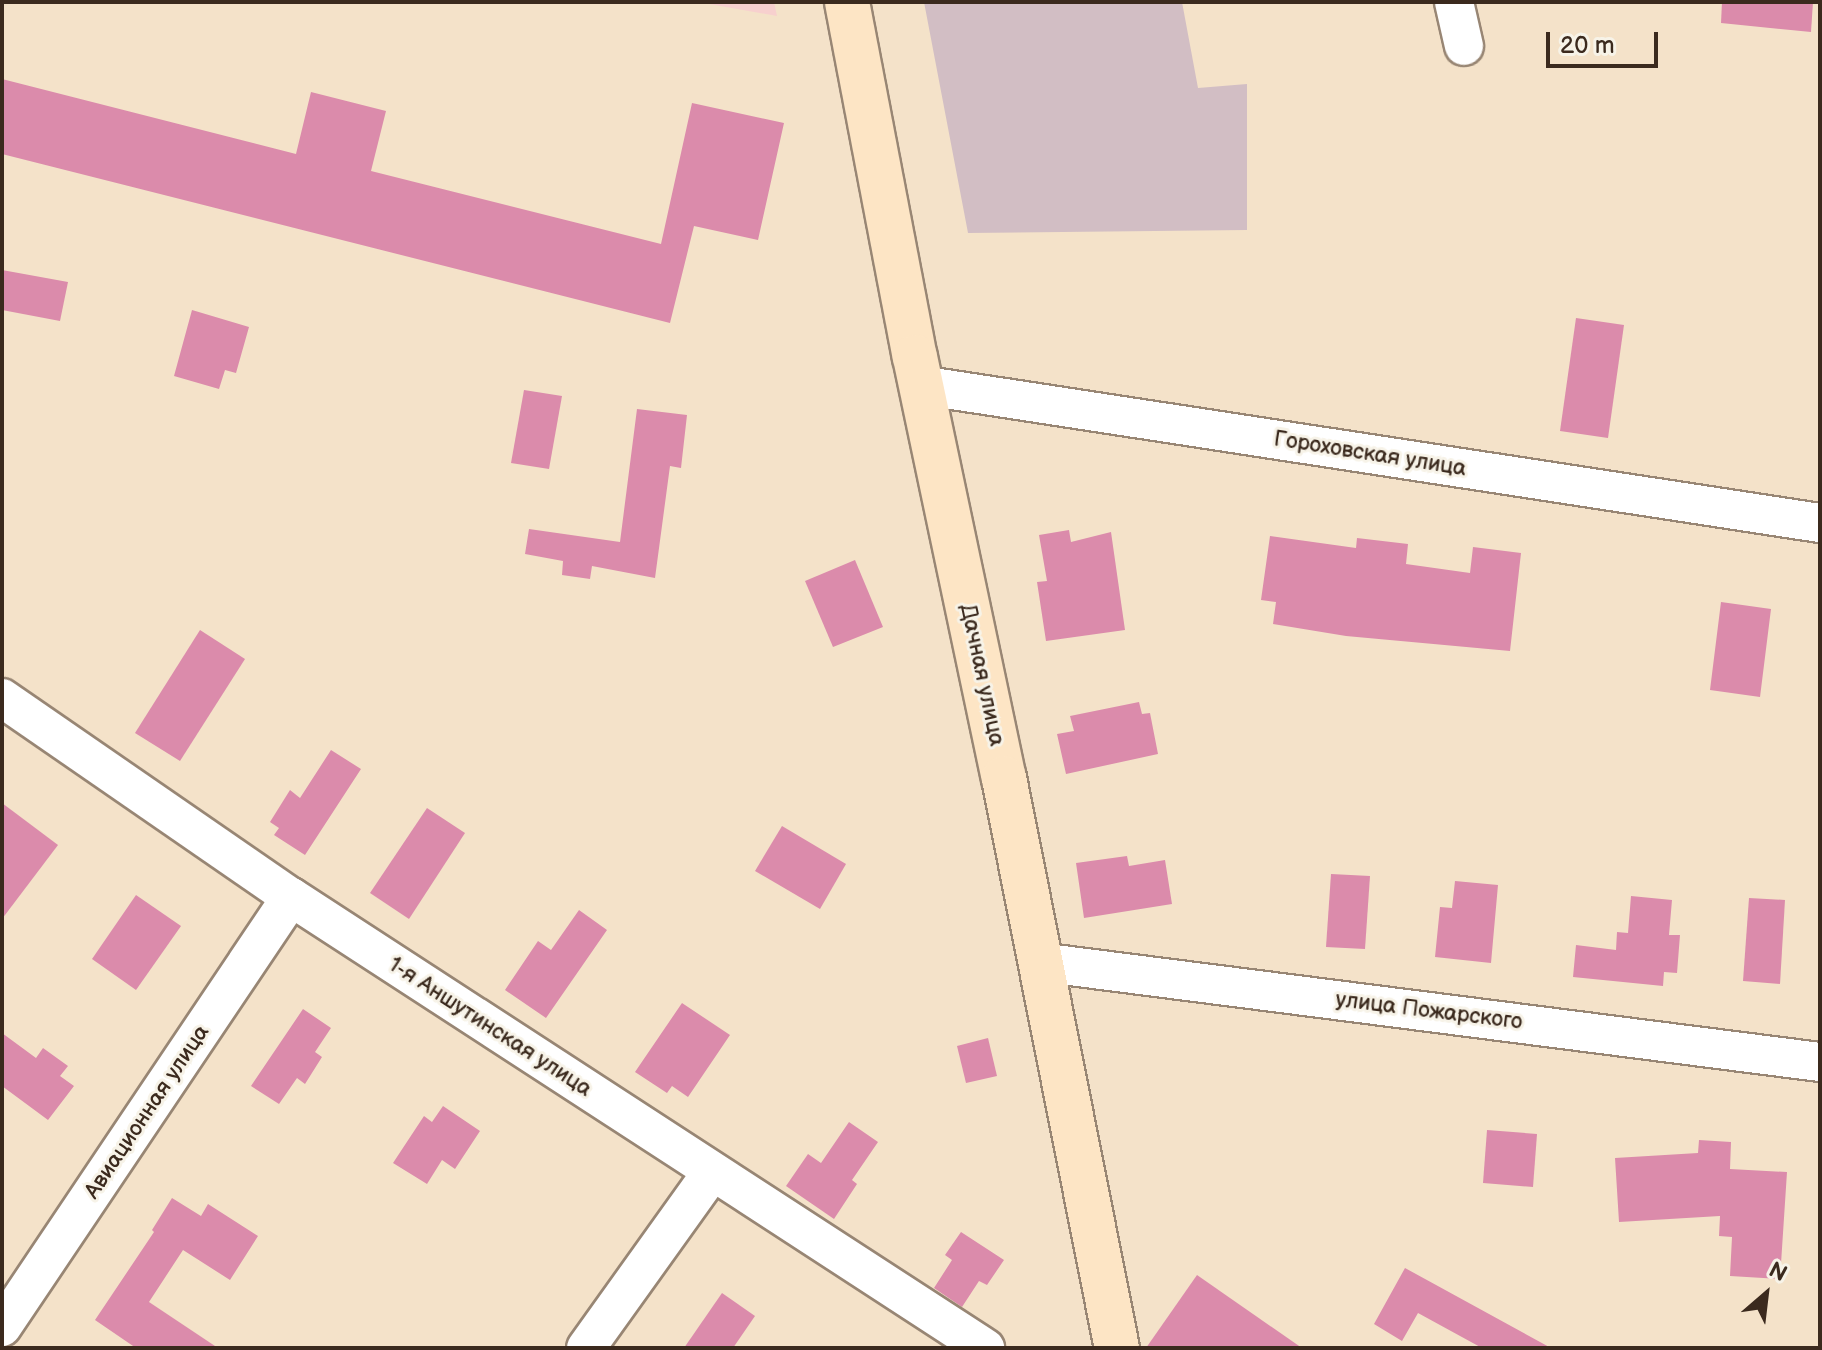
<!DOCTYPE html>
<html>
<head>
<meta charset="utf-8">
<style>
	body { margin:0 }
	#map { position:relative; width:1822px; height:1350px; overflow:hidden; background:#f4e2c9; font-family:"Balsamiq Sans",sans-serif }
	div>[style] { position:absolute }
	.built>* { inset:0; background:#f7d0ce }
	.industrial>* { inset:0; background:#d2bec4 }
	.building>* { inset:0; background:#db8bab }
	.roads { filter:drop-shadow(2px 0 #988674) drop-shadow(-2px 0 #988674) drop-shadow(0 2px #988674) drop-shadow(0 -2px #988674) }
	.street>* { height:38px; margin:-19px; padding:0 19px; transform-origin:19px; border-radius:19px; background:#fff }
	.secondary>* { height:44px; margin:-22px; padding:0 22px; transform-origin:22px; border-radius:22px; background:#fde5c5 }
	span { translate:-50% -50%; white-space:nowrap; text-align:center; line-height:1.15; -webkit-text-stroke:6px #f7f3e8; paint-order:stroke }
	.street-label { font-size:22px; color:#3b2a1e }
	.frame { position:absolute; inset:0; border:4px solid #3b2a1e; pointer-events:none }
	.north { position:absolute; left:1726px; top:1254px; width:80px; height:80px; -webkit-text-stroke:6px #f7f3e8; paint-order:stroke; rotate:28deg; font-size:22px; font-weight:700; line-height:32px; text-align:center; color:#3b2a1e }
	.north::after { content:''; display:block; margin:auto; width:28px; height:36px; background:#3b2a1e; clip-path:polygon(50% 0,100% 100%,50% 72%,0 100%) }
	.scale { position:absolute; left:1546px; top:32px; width:112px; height:36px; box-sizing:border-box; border:4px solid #3b2a1e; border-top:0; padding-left:10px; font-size:24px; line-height:28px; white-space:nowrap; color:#3b2a1e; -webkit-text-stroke:6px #f7f3e8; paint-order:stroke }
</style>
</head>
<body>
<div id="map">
	<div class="built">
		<i style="clip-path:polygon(698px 2px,774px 2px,777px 16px)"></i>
	</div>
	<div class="industrial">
		<i style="clip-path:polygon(924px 2px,1182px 2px,1198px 88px,1247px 84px,1247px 230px,968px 233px)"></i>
	</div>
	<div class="building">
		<i style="clip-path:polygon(1722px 2px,1813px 2px,1811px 32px,1721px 23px)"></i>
		<i style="clip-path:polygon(2px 79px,296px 154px,311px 92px,386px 111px,371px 171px,661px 244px,692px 103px,784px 123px,758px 240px,694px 226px,670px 323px,2px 154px)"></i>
		<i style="clip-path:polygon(2px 270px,68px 282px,60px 321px,2px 310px)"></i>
		<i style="clip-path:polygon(192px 310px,249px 327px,236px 373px,225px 370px,219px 389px,174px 376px)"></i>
		<i style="clip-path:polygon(1576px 318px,1624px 325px,1608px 438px,1560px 431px)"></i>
		<i style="clip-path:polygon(524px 390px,562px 396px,549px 469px,511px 463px)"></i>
		<i style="clip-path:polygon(637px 409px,687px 415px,681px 468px,670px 466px,655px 578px,592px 566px,590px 579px,562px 575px,563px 561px,525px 554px,529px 529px,620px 542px)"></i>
		<i style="clip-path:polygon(1069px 530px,1071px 542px,1111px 532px,1125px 630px,1046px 641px,1037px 582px,1047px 581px,1039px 535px)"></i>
		<i style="clip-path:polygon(1270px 536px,1356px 548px,1357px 538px,1408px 544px,1406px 564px,1470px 573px,1473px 547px,1521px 553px,1510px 651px,1346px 636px,1273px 624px,1276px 602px,1261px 600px)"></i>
		<i style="clip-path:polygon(855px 560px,883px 627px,833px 647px,805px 581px)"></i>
		<i style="clip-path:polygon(1721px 602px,1771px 609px,1760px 697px,1710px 690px)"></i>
		<i style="clip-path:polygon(200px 630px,245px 659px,180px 761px,135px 733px)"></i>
		<i style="clip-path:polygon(1139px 702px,1142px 714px,1150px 713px,1158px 754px,1066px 774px,1057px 734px,1074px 731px,1070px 716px)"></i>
		<i style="clip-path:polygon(331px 750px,361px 769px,305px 855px,274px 835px,279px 828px,270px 822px,290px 790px,300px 798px)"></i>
		<i style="clip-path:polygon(2px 803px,58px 845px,2px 919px)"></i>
		<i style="clip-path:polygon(427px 808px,465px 833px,409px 919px,370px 893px)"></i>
		<i style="clip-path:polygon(782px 826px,846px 864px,820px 909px,755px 871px)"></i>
		<i style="clip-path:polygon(1127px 856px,1129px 866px,1165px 860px,1172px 904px,1084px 918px,1076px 863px)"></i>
		<i style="clip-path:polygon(1331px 874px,1370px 876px,1365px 949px,1326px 947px)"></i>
		<i style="clip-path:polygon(1455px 881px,1498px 885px,1491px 963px,1435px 957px,1440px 907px,1452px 908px)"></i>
		<i style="clip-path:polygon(136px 895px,181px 926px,136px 990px,92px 959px)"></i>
		<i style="clip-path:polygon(1631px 896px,1672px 900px,1669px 935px,1680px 935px,1677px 973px,1664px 972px,1663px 986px,1573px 977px,1576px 945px,1616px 950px,1617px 932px,1628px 933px)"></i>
		<i style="clip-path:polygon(1749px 898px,1785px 900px,1780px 984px,1743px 981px)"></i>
		<i style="clip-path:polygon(579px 910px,607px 930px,546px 1018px,505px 990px,538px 941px,551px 950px)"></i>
		<i style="clip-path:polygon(682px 1003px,730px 1035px,688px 1097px,672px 1086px,667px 1093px,635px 1072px)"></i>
		<i style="clip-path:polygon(303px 1009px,331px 1028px,315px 1052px,322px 1057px,305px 1084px,297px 1078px,279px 1104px,251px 1086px)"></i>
		<i style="clip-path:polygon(2px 1033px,36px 1058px,43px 1048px,68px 1066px,60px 1076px,74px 1086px,48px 1120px,2px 1086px)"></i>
		<i style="clip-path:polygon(988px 1038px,997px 1076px,966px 1083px,957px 1046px)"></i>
		<i style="clip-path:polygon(443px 1106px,480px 1131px,455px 1169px,442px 1160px,427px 1184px,393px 1163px,424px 1116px,432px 1122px)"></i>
		<i style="clip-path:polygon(849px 1122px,878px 1142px,852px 1180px,857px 1184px,834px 1219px,786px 1186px,808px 1154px,821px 1163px)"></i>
		<i style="clip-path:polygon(1487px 1130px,1537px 1134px,1533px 1187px,1483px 1183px)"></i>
		<i style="clip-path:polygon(1699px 1140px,1731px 1142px,1730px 1169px,1787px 1172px,1780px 1279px,1730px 1276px,1732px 1237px,1719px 1236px,1720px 1216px,1619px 1222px,1615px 1158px,1698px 1153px)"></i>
		<i style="clip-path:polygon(172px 1198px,201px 1216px,208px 1204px,258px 1236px,230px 1280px,183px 1250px,149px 1302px,218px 1348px,136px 1348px,95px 1320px,154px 1232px,152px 1230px)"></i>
		<i style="clip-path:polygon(961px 1232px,1004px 1260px,987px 1285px,979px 1281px,962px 1307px,934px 1288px,952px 1260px,945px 1255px)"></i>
		<i style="clip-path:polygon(1405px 1268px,1551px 1348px,1482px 1348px,1418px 1313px,1402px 1341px,1374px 1324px)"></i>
		<i style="clip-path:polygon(1197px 1275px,1302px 1348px,1146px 1348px)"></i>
		<i style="clip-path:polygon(722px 1293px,755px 1316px,733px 1348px,684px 1348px)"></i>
	</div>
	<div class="roads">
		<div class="street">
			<i style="left:1454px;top:2px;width:45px;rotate:77.2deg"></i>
			<i style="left:920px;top:385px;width:911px;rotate:8.72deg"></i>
			<i style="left:2px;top:698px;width:351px;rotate:34.6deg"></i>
			<i style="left:291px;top:897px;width:828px;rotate:33.02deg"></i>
			<i style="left:1039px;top:962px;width:787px;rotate:7.3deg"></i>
			<i style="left:2px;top:1327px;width:518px;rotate:-56.1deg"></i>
			<i style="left:586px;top:1348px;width:216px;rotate:-54.4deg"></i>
		</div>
		<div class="secondary">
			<i style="left:847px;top:2px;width:361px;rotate:79.2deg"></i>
			<i style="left:915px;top:357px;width:430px;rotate:78.1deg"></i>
			<i style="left:1004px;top:778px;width:581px;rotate:78.79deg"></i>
		</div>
	</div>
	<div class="street-label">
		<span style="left:1370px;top:454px;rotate:9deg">Гороховская улица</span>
		<span style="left:982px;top:675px;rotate:78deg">Дачная улица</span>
		<span style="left:1429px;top:1011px;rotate:7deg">улица Пожарского</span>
		<span style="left:490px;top:1027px;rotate:33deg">1-я Аншутинская улица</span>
		<span style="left:147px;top:1112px;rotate:-56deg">Авиационная улица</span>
	</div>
	<div class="frame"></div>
	<div class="north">N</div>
	<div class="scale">20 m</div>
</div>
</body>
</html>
